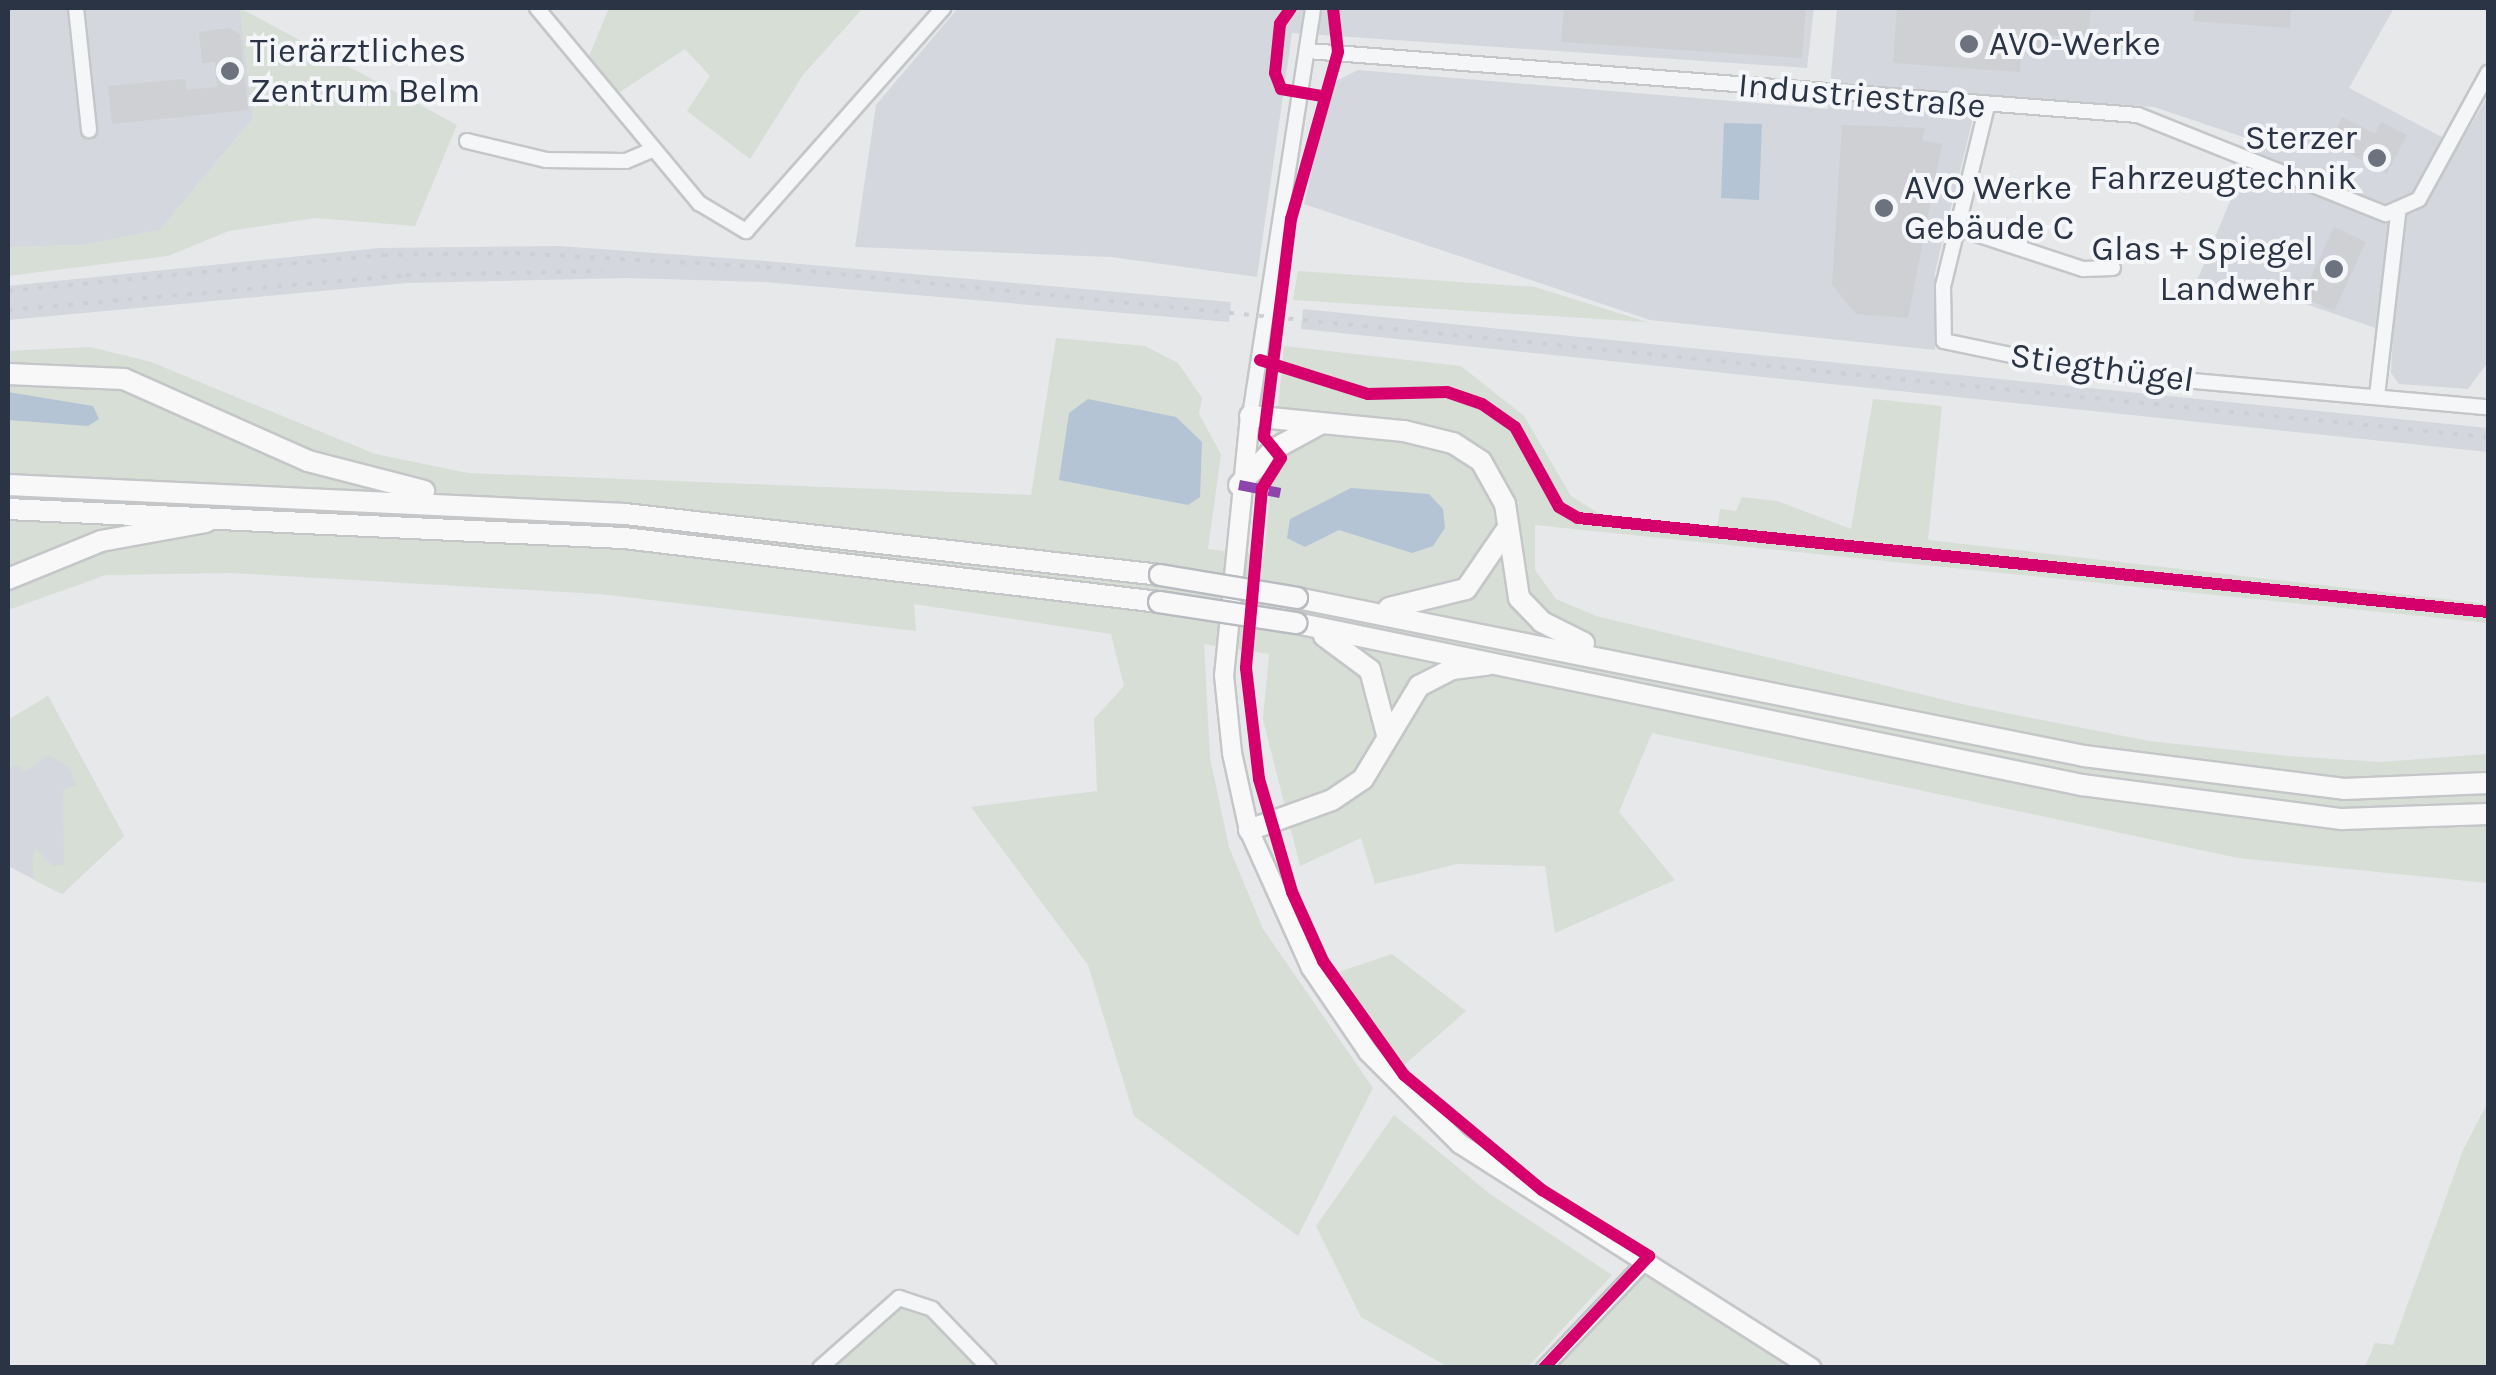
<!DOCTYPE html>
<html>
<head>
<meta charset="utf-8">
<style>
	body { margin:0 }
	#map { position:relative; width:2496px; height:1375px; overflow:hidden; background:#e6e8ea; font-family:Karla,sans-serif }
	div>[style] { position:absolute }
	.built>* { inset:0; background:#d4d7dd }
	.green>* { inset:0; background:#d6ded6 }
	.water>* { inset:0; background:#b4c4d5 }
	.building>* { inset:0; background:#ced0d3 }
	.roads { filter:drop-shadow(2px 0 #c4c6c8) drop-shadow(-2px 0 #c4c6c8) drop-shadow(0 2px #c4c6c8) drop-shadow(0 -2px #c4c6c8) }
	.minor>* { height:14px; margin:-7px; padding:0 7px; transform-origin:7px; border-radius:7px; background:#f5f6f7 }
	.major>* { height:18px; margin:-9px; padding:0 9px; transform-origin:9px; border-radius:9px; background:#f8f8f8 }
	.highway>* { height:20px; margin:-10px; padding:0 10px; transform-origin:10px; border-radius:10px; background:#f8f8f8 }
	.rail>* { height:4px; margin-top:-2px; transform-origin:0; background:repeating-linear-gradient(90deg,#cecfd2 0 5px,transparent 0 15px) }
	.bridges { filter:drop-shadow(2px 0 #b8bbbf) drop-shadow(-2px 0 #b8bbbf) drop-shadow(0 2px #b8bbbf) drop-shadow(0 -2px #b8bbbf) }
	.highway-bridge>* { height:20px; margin:-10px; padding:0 10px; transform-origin:10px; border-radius:10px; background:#f8f8f8 }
	.quiet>* { height:10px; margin-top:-5px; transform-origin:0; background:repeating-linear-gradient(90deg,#8e44ad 0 20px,transparent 0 30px) }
	.cycleway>* { height:12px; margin:-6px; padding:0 6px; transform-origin:6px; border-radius:6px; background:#d6006c }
	.dots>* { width:28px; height:28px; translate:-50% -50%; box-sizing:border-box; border:5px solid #f4f6f9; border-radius:50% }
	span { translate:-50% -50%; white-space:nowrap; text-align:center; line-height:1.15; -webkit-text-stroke:8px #f4f6f9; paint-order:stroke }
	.poi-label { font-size:35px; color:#2b3445 }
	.left { translate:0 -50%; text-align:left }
	.right { translate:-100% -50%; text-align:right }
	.street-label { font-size:35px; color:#2b3445 }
	.frame { position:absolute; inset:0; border:10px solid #2b3445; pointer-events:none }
</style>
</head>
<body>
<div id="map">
	<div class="built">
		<i style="clip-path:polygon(8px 8px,240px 8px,253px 118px,160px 230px,84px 245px,8px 247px)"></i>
		<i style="clip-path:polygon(958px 8px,1814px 8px,1807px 68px,1292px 33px,1257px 277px,1111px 257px,855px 247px,876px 105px)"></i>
		<i style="clip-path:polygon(1837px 8px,2394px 8px,2349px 88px,2459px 146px,2488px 96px,2488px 362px,2468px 389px,2399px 384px,2391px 373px,2393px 334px,2294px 300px,2194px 288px,2255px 141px,2154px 107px,1979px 94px,1935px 272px,1935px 350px,1650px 320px,1304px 204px,1332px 83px,1358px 70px,1828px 109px)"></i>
		<i style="clip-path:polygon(559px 246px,766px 261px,1231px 302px,1229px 322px,764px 282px,626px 278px,407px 283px,8px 320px,8px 286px,379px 248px)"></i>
		<i style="clip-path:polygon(1303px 309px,2488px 428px,2488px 452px,1301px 329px)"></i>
		<i style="clip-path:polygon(48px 696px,124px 836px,62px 894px,8px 866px,8px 720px)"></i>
	</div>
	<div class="green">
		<i style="clip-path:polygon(240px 8px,457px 125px,415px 226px,315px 218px,229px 231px,168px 256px,8px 276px,8px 247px,84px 245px,160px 230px,253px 118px)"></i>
		<i style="clip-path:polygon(609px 8px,863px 8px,803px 75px,750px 159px,687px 111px,710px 76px,685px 49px,617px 94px,589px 56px)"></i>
		<i style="clip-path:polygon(1298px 271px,1535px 287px,1647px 322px,1293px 300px)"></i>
		<i style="clip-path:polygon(1056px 338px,1145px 346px,1178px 363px,1202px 398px,1199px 414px,1221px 454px,1208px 549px,1264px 556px,1284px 346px,1461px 366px,1524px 416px,1571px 496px,1600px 514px,1717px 527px,1720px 509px,1736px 511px,1742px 497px,1777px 501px,1851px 529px,1873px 399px,1942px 406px,1928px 540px,2488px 604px,2488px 623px,1535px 525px,1535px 570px,1556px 599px,1596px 616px,1966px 705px,2149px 741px,2288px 756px,2381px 762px,2488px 754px,2488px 883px,2238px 858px,1652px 733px,1619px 812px,1675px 880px,1555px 933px,1545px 866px,1457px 864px,1375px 884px,1361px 838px,1300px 866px,1263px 719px,1269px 654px,1204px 644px,1210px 758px,1229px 847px,1263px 929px,1373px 1088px,1298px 1236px,1134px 1116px,1088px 965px,971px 807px,1097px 791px,1094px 719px,1124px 686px,1111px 634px,914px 604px,916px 631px,600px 594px,231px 573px,106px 575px,8px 610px,8px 351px,90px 347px,151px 362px,375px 454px,468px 473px,1031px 495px)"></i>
		<i style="clip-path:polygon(48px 696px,124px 836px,62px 894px,34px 880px,32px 861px,35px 848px,53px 866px,64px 864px,63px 790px,76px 785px,69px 767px,48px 755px,25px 772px,17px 765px,8px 770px,8px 720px)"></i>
		<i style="clip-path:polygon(1392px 954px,1466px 1011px,1403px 1066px,1339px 972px)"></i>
		<i style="clip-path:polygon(2488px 1102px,2488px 1367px,2365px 1367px,2375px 1343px,2393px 1345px,2463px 1150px)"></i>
		<i style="clip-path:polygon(1394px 1115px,1490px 1194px,1612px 1275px,1528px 1367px,1448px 1367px,1361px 1317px,1316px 1226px)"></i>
		<i style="clip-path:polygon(1641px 1266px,1793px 1344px,1781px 1367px,1544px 1368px)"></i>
		<i style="clip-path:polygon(899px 1298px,932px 1309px,989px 1368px,820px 1368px)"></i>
	</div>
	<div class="water">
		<i style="clip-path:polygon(1724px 123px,1762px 124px,1759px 200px,1721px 198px)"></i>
		<i style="clip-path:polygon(8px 392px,93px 406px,99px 419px,88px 426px,8px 420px)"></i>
		<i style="clip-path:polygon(1088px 399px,1176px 417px,1202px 442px,1200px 497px,1188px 505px,1059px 480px,1069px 413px)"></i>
		<i style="clip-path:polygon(1351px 488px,1429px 494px,1443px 509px,1445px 528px,1433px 546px,1412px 553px,1339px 530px,1305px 547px,1287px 538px,1290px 519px)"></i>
	</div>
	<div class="building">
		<i style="clip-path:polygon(1564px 8px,1806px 8px,1802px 58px,1561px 42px)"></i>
		<i style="clip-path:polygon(1897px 8px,2091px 8px,2088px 38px,2044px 35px,2042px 51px,2021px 50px,2020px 72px,1893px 63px)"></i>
		<i style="clip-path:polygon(2195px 8px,2291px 8px,2290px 28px,2193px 21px)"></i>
		<i style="clip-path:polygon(229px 28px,240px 34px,248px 110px,112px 124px,108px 86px,185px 79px,186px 90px,217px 87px,215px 62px,202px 63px,199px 32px)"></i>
		<i style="clip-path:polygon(2342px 117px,2375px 134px,2381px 122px,2407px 135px,2387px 173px,2329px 143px)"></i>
		<i style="clip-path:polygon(1842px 125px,1925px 128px,1922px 141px,1942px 144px,1908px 318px,1856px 314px,1832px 285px)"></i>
		<i style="clip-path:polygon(2334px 227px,2366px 242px,2334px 311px,2302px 296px)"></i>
	</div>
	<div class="roads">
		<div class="minor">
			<i style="left:76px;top:8px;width:123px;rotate:83.9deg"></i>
			<i style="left:537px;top:8px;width:254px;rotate:50.3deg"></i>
			<i style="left:699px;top:203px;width:55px;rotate:30.8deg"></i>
			<i style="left:746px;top:231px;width:298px;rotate:-48.5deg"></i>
			<i style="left:1308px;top:51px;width:832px;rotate:4.41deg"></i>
			<i style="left:2138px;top:115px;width:267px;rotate:21.8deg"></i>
			<i style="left:2386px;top:214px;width:36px;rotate:-24deg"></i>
			<i style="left:2419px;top:199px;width:144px;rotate:-61.3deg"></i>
			<i style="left:1987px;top:106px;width:185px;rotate:103.7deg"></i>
			<i style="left:1943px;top:286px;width:55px;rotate:89deg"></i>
			<i style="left:1944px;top:341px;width:152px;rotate:11.8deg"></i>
			<i style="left:2093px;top:372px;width:397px;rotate:5.1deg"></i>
			<i style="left:467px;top:141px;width:81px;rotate:13.5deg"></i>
			<i style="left:546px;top:160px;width:80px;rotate:0.7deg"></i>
			<i style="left:626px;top:161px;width:30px;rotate:-23deg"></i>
			<i style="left:1955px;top:227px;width:135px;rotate:18.2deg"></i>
			<i style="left:2083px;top:269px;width:30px;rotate:-2deg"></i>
			<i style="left:2377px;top:396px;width:183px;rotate:-83.4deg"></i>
			<i style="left:1250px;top:416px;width:413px;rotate:-81.2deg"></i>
			<i style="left:820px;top:1368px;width:106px;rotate:-41.5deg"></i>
			<i style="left:899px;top:1298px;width:35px;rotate:18deg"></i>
			<i style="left:932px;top:1309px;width:82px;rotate:46deg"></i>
			<i style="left:1544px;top:1368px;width:141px;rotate:-46.4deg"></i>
		</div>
		<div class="major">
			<i style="left:1250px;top:416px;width:260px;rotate:95.7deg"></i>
			<i style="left:1224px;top:675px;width:78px;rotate:84.1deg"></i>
			<i style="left:1232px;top:753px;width:79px;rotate:77.6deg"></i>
			<i style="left:1249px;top:830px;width:151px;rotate:65.8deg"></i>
			<i style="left:1311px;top:968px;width:102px;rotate:55.8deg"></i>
			<i style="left:1368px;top:1052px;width:130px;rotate:45deg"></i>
			<i style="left:1460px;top:1144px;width:417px;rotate:32.5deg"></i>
		</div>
		<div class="highway">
			<i style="left:8px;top:374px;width:116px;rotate:2.5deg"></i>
			<i style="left:124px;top:379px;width:201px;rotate:24deg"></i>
			<i style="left:308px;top:461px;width:120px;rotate:14.5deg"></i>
			<i style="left:1250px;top:416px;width:155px;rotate:5.6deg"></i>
			<i style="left:1404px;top:431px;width:50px;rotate:13.8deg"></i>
			<i style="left:1453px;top:443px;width:33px;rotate:33deg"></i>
			<i style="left:1481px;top:461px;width:49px;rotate:60.8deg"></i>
			<i style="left:1505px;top:504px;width:95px;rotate:81.5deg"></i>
			<i style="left:1519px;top:598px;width:33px;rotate:46deg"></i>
			<i style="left:1542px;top:622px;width:47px;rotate:26.6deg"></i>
			<i style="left:8px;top:485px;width:618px;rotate:2.69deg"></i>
			<i style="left:625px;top:514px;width:538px;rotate:6.5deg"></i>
			<i style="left:1239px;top:485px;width:50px;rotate:-45.8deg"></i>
			<i style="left:1274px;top:449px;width:52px;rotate:-28.5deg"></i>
			<i style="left:8px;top:509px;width:617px;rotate:2.7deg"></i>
			<i style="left:624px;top:538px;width:539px;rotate:6.82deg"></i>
			<i style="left:8px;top:579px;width:100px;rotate:-22.2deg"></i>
			<i style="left:101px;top:541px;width:107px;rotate:-10.3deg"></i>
			<i style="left:1297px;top:598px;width:803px;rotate:11.35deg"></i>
			<i style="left:2084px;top:756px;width:262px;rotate:7.2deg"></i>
			<i style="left:2344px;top:789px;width:144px;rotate:-2.4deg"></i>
			<i style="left:1389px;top:608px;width:79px;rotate:-13.9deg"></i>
			<i style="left:1466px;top:589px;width:69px;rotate:-55.6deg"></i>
			<i style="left:1296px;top:623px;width:803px;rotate:11.65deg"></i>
			<i style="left:2082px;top:785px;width:262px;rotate:7.5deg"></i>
			<i style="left:2342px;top:819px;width:146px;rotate:-2deg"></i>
			<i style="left:1324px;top:636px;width:57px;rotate:36.5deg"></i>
			<i style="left:1370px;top:670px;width:67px;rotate:75.3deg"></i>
			<i style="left:1249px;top:830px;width:88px;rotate:-19.9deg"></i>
			<i style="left:1332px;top:800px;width:37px;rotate:-34deg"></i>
			<i style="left:1363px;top:779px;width:109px;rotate:-58.9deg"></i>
			<i style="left:1419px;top:686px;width:37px;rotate:-27deg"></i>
			<i style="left:1452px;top:669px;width:35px;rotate:-7deg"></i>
		</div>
	</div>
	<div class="rail">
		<i style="left:8px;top:291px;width:377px;rotate:-5.5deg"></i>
		<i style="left:383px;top:255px;width:132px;rotate:-0.9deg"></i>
		<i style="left:515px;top:253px;width:251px;rotate:3.2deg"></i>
		<i style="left:766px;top:267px;width:1730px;rotate:5.64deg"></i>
		<i style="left:8px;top:310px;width:400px;rotate:-5deg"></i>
		<i style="left:406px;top:275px;width:196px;rotate:-1.2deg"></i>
	</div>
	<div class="bridges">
		<div class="highway-bridge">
			<i style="left:1160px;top:575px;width:139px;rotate:9.5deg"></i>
			<i style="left:1159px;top:602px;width:139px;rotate:8.7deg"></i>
		</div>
	</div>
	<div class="quiet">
		<i style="left:1239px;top:485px;width:42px;rotate:11deg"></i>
	</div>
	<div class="cycleway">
		<i style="left:1291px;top:8px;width:19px;rotate:125deg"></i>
		<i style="left:1280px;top:24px;width:49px;rotate:95.8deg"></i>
		<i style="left:1275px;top:73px;width:17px;rotate:69deg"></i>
		<i style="left:1281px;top:89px;width:42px;rotate:9.7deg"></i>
		<i style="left:1333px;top:8px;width:44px;rotate:83.5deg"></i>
		<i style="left:1338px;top:52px;width:173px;rotate:105.7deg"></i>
		<i style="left:1291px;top:219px;width:220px;rotate:97.1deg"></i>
		<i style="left:1264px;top:437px;width:27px;rotate:51deg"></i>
		<i style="left:1281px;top:458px;width:36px;rotate:122deg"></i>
		<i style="left:1262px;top:488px;width:181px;rotate:95.1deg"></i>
		<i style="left:1246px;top:668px;width:112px;rotate:83.3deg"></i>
		<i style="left:1259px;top:779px;width:118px;rotate:73.7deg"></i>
		<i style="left:1292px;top:892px;width:76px;rotate:65.8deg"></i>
		<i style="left:1323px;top:961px;width:140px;rotate:54.6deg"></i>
		<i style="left:1404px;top:1075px;width:180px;rotate:39.8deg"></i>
		<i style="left:1542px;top:1190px;width:126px;rotate:31.7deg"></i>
		<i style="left:1649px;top:1256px;width:154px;rotate:133.2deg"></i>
		<i style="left:1260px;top:360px;width:113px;rotate:17.5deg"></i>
		<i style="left:1368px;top:394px;width:79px;rotate:-1.5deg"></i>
		<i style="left:1447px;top:392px;width:37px;rotate:19deg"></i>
		<i style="left:1482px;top:404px;width:40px;rotate:34.9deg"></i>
		<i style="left:1515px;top:427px;width:91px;rotate:61.2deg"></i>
		<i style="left:1559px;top:507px;width:22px;rotate:30deg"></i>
		<i style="left:1578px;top:518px;width:915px;rotate:5.9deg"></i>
	</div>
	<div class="dots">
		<i style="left:1969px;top:44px;background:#6c737f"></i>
		<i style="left:230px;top:71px;background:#6c737f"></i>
		<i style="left:2377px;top:158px;background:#6c737f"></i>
		<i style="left:1884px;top:208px;background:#6c737f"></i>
		<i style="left:2334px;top:269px;background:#6c737f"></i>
	</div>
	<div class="poi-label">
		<span class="left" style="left:1989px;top:44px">AVO-Werke</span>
		<span class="left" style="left:250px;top:71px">Tierärztliches<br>Zentrum Belm</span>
		<span class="right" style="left:2357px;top:158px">Sterzer<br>Fahrzeugtechnik</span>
		<span class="left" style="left:1904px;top:208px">AVO Werke<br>Gebäude C</span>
		<span class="right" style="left:2314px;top:269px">Glas + Spiegel<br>Landwehr</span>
	</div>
	<div class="street-label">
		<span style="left:1862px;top:96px;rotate:5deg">Industriestraße</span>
		<span style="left:2102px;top:368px;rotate:8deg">Stiegthügel</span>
	</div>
	<div class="frame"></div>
</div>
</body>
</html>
